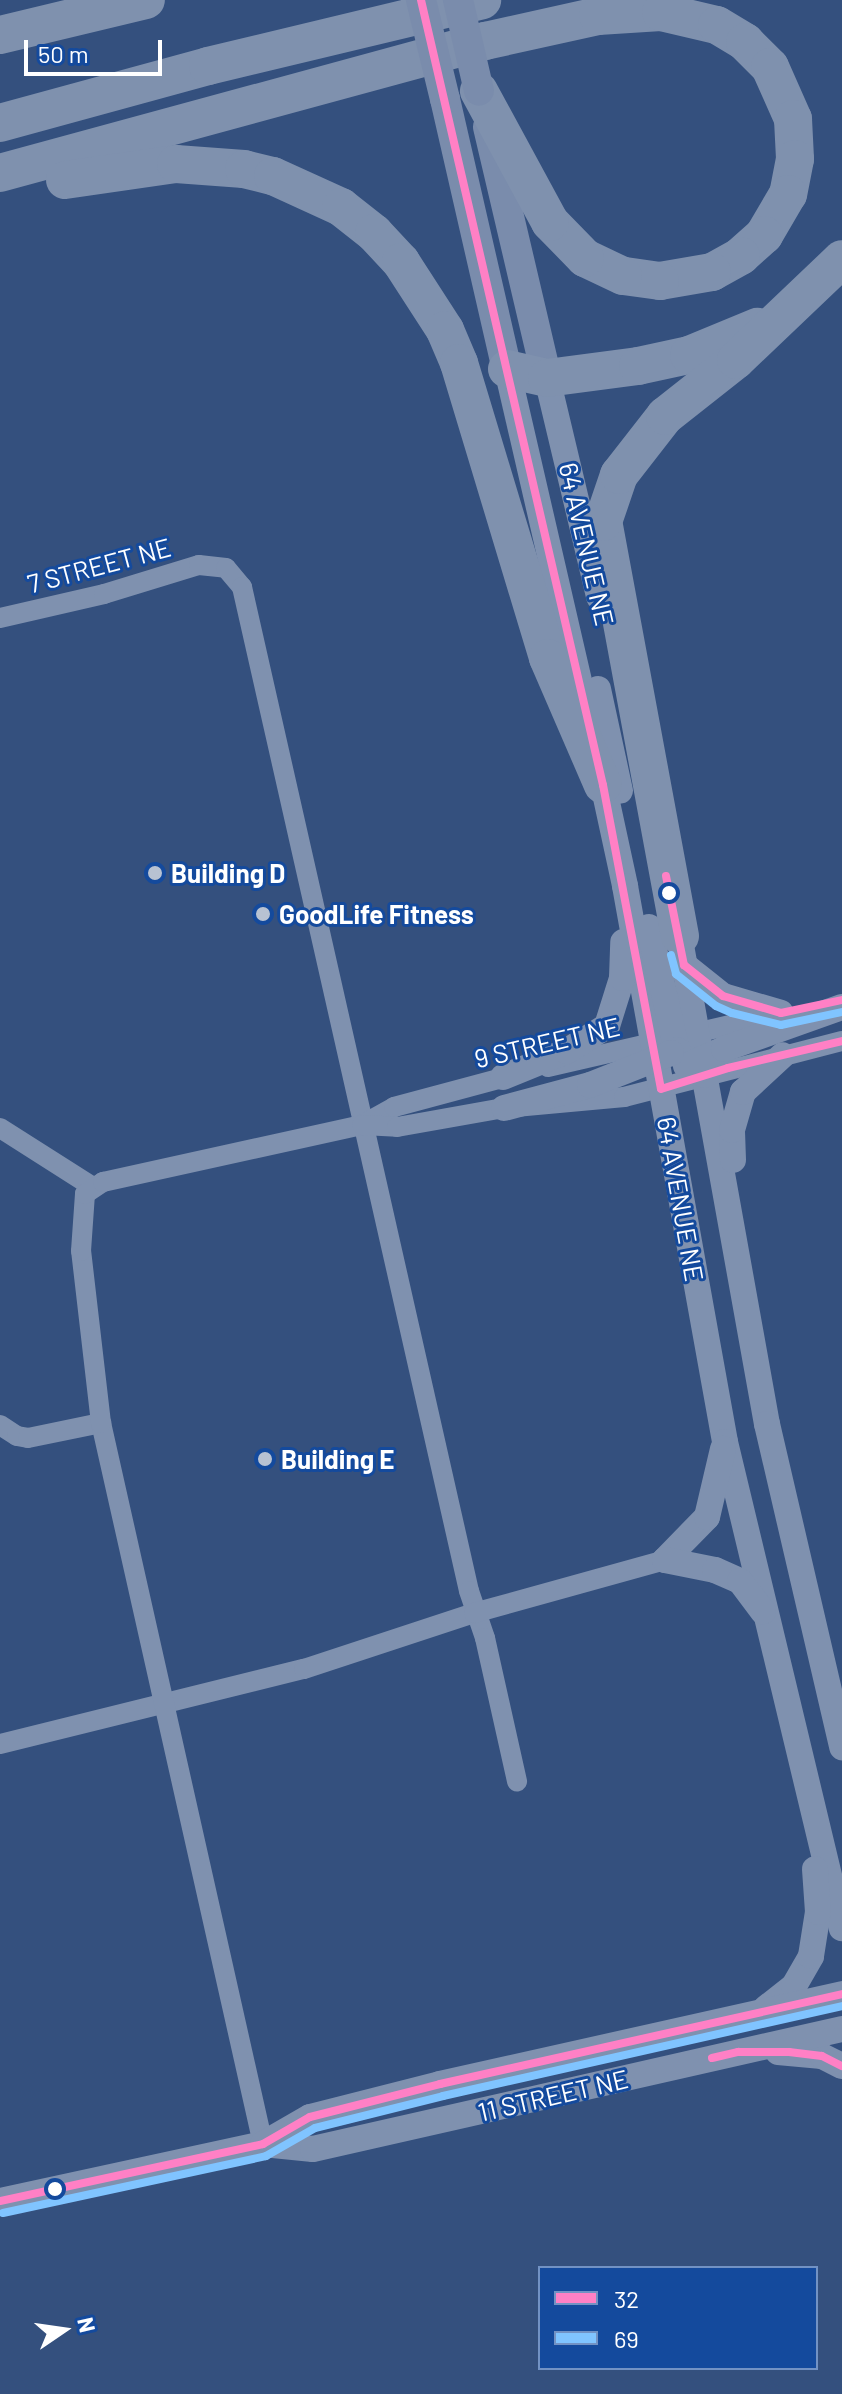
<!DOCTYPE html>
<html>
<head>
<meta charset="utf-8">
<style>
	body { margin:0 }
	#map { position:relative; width:842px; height:2394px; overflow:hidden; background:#34507e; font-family:Barlow,sans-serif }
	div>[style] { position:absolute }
	.minor>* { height:20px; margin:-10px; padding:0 10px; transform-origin:10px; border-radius:10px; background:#7f91af }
	.tertiary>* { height:26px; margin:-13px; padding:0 13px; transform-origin:13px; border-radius:13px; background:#7f91af }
	.secondary>* { height:30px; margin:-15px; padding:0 15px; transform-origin:15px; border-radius:15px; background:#7a8cac }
	.motorway>* { height:38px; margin:-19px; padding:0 19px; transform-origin:19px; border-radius:19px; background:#7f91ae }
	.secondary-bridge>* { height:30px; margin:-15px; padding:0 15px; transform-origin:15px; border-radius:15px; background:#7a8cac }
	.bus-1>* { height:8px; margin:-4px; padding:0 4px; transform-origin:4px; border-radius:4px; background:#ff80c5 }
	.bus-2>* { height:8px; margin:-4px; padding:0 4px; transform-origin:4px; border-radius:4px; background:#80c4ff }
	.dots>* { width:22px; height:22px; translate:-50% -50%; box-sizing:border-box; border:4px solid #144a9d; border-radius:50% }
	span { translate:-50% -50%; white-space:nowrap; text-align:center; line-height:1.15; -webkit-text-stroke:6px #144a9d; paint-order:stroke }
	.street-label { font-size:26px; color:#fff }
	.poi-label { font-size:26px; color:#fff; font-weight:700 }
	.left { translate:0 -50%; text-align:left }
	.legend { position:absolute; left:538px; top:2266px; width:280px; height:104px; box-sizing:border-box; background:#144a9d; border:2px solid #7292c4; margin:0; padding:10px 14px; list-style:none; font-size:24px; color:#fff }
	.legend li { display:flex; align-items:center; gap:16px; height:40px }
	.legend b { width:40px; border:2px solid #7292c4 }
	.north { position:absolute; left:24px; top:2290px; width:80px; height:80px; -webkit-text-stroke:6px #144a9d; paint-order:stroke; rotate:77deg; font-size:22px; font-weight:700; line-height:32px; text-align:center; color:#fff }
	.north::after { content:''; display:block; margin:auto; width:28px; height:36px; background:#fff; clip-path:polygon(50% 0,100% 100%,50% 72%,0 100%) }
	.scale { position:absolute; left:24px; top:40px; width:138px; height:36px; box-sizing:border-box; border:4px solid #fff; border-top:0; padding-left:10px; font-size:24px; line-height:28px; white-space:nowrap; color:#fff; -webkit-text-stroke:6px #144a9d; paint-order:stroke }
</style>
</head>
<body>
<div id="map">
	<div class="minor">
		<i style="left:0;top:618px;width:107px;rotate:-13deg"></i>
		<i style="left:104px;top:594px;width:99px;rotate:-17deg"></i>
		<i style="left:199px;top:565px;width:27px;rotate:6deg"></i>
		<i style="left:226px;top:568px;width:25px;rotate:50deg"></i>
		<i style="left:242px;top:587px;width:1029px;rotate:77.26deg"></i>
		<i style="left:469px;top:1591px;width:50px;rotate:71.2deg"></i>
		<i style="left:485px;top:1638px;width:147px;rotate:77.4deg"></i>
		<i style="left:548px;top:1067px;width:240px;rotate:-13deg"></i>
		<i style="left:362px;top:1125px;width:37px;rotate:-29deg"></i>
		<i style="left:394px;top:1107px;width:127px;rotate:-15deg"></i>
		<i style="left:0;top:1128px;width:110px;rotate:32.4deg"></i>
		<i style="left:0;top:1425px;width:20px;rotate:33deg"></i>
		<i style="left:17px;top:1436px;width:11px;rotate:10deg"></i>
		<i style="left:28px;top:1438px;width:75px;rotate:-11.6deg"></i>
		<i style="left:0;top:1744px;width:313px;rotate:-13.9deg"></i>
		<i style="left:304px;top:1669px;width:179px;rotate:-18.2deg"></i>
		<i style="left:474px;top:1613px;width:198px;rotate:-15.5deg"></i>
		<i style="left:263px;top:2144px;width:739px;rotate:-102.66deg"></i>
		<i style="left:101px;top:1423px;width:173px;rotate:-96.6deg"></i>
		<i style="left:81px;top:1251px;width:57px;rotate:-86deg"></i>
		<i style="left:85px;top:1194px;width:22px;rotate:-34deg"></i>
		<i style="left:103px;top:1182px;width:265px;rotate:-12.4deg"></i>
		<i style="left:362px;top:1125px;width:35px;rotate:3deg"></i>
		<i style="left:397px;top:1127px;width:109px;rotate:-10.1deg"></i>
		<i style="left:504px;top:1108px;width:121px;rotate:-5.2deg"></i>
		<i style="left:624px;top:1097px;width:225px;rotate:-14.4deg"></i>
	</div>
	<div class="tertiary">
		<i style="left:507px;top:369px;width:356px;rotate:77deg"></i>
		<i style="left:547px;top:378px;width:225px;rotate:76.6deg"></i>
		<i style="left:598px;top:689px;width:104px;rotate:77.8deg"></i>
		<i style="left:600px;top:770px;width:119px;rotate:77.8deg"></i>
		<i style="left:625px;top:886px;width:565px;rotate:79.8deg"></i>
		<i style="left:725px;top:1442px;width:500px;rotate:76.5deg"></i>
		<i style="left:677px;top:923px;width:509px;rotate:79.82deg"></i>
		<i style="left:767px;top:1424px;width:332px;rotate:76.9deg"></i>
		<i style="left:649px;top:927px;width:126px;rotate:77.2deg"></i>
		<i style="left:677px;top:1050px;width:19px;rotate:55deg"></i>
		<i style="left:688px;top:1066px;width:19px;rotate:28deg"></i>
		<i style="left:684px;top:965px;width:50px;rotate:38.5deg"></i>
		<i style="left:723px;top:996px;width:60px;rotate:16.3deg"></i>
		<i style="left:686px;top:1066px;width:42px;rotate:-24.1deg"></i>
		<i style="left:724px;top:1049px;width:125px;rotate:-19.6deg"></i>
		<i style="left:503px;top:1077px;width:69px;rotate:-22.1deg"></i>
		<i style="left:567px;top:1051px;width:47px;rotate:-32deg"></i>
		<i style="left:607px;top:1026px;width:50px;rotate:-72.6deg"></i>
		<i style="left:622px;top:978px;width:36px;rotate:-88deg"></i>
		<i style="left:504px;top:1108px;width:89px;rotate:-15deg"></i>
		<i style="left:590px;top:1085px;width:87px;rotate:-21.6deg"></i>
		<i style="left:733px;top:1160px;width:30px;rotate:-92deg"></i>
		<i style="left:732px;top:1130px;width:40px;rotate:-74deg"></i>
		<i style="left:743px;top:1092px;width:54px;rotate:-42.8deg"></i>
		<i style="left:665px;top:1560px;width:60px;rotate:-45.7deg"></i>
		<i style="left:707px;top:1517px;width:70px;rotate:-76.8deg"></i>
		<i style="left:665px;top:1560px;width:51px;rotate:11.3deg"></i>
		<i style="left:715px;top:1570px;width:27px;rotate:24deg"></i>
		<i style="left:740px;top:1581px;width:38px;rotate:53deg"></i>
		<i style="left:766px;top:2008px;width:36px;rotate:-38deg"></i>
		<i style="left:794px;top:1986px;width:34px;rotate:-60deg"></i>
		<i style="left:811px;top:1956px;width:45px;rotate:-81deg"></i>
		<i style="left:818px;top:1912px;width:43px;rotate:-94deg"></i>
		<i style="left:778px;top:2052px;width:44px;rotate:5.2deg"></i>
		<i style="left:822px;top:2056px;width:22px;rotate:27deg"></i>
		<i style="left:263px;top:2144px;width:50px;rotate:5.7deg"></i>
		<i style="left:313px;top:2149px;width:542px;rotate:-12.78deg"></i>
		<i style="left:0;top:2201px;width:269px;rotate:-12.2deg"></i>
		<i style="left:263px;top:2144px;width:54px;rotate:-29.9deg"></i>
		<i style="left:310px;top:2117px;width:134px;rotate:-14.2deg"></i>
		<i style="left:440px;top:2084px;width:412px;rotate:-12.6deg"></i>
	</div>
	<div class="secondary">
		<i style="left:445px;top:99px;width:277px;rotate:77.1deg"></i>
		<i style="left:488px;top:127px;width:258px;rotate:76.8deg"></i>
	</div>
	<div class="motorway">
		<i style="left:0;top:35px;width:150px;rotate:-13.5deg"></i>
		<i style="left:0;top:123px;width:216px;rotate:-15.3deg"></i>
		<i style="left:208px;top:66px;width:282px;rotate:-13.5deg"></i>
		<i style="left:0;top:173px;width:503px;rotate:-15.23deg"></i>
		<i style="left:485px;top:41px;width:116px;rotate:-12.5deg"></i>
		<i style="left:598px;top:16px;width:63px;rotate:-3.6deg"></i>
		<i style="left:661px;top:12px;width:57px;rotate:13.1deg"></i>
		<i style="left:717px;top:25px;width:33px;rotate:31deg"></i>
		<i style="left:745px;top:42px;width:35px;rotate:45deg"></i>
		<i style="left:770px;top:67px;width:57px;rotate:66.1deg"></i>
		<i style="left:793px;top:119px;width:40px;rotate:87.1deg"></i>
		<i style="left:795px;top:159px;width:36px;rotate:101deg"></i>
		<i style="left:788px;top:194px;width:48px;rotate:120.3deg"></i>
		<i style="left:764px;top:235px;width:31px;rotate:138deg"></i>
		<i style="left:741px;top:256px;width:33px;rotate:151deg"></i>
		<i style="left:712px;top:272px;width:53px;rotate:170.2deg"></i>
		<i style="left:660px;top:281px;width:37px;rotate:-172deg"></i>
		<i style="left:623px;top:276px;width:42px;rotate:-154.7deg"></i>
		<i style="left:585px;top:258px;width:50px;rotate:-134.2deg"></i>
		<i style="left:550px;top:222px;width:149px;rotate:-118.5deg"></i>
		<i style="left:65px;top:180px;width:112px;rotate:-8.2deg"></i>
		<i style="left:176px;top:164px;width:68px;rotate:4.2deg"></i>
		<i style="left:244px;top:169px;width:30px;rotate:14deg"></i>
		<i style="left:273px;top:176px;width:75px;rotate:24.5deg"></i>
		<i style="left:341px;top:207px;width:42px;rotate:38.2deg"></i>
		<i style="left:374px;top:233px;width:40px;rotate:47deg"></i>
		<i style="left:401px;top:262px;width:81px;rotate:57.1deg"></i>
		<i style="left:445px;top:330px;width:36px;rotate:67deg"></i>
		<i style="left:459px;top:363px;width:308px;rotate:73.2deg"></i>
		<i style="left:548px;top:658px;width:138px;rotate:66.6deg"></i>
		<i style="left:507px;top:369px;width:41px;rotate:12.7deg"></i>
		<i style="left:547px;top:378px;width:92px;rotate:-7.5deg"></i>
		<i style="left:638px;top:366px;width:52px;rotate:-12.2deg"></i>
		<i style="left:689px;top:355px;width:74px;rotate:-22.4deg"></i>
		<i style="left:680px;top:936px;width:421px;rotate:-100.5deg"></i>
		<i style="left:603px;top:522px;width:50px;rotate:-71.2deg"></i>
		<i style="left:619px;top:475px;width:75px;rotate:-52.1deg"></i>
		<i style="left:665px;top:416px;width:90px;rotate:-38.3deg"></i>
		<i style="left:736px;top:360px;width:146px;rotate:-43.6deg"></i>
	</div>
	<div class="secondary-bridge">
		<i style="left:421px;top:0;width:102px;rotate:76.4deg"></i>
		<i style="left:458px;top:0;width:93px;rotate:77deg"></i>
	</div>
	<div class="bus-1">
		<i style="left:421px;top:0;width:806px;rotate:76.95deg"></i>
		<i style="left:603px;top:785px;width:309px;rotate:79.2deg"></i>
		<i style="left:661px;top:1089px;width:70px;rotate:-17.4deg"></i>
		<i style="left:728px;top:1068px;width:117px;rotate:-13.3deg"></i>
		<i style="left:666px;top:876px;width:91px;rotate:78.6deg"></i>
		<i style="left:684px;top:965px;width:50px;rotate:38.5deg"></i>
		<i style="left:723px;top:996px;width:60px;rotate:16.3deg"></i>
		<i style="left:781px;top:1013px;width:62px;rotate:-12deg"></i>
		<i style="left:712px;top:2058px;width:27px;rotate:-13deg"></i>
		<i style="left:738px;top:2052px;width:51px"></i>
		<i style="left:789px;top:2052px;width:33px;rotate:7deg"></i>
		<i style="left:822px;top:2056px;width:22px;rotate:27deg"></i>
		<i style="left:0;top:2201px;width:269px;rotate:-12.2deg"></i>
		<i style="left:263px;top:2144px;width:54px;rotate:-29.9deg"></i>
		<i style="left:310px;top:2117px;width:134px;rotate:-14.2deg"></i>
		<i style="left:440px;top:2084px;width:412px;rotate:-12.6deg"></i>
	</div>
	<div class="bus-2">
		<i style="left:671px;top:955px;width:20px;rotate:75deg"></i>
		<i style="left:676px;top:974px;width:51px;rotate:38.7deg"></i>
		<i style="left:716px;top:1006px;width:17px;rotate:24deg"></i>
		<i style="left:732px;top:1013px;width:50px;rotate:13.8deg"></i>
		<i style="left:781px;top:1025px;width:62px;rotate:-12deg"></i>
		<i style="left:3px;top:2213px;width:269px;rotate:-12.2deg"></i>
		<i style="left:266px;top:2156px;width:56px;rotate:-29.7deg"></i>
		<i style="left:315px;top:2128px;width:132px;rotate:-14deg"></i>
		<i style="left:443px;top:2096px;width:409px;rotate:-12.7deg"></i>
	</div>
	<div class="dots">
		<i style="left:155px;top:873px;background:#b8c2d2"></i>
		<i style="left:669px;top:893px;background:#fff"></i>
		<i style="left:263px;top:914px;background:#b8c2d2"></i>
		<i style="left:265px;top:1459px;background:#b8c2d2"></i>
		<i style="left:55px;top:2189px;background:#fff"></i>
	</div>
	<div class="street-label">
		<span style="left:587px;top:544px;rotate:77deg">64 AVENUE NE</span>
		<span style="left:99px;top:565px;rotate:-15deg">7 STREET NE</span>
		<span style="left:547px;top:1042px;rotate:-13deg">9 STREET NE</span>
		<span style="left:681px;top:1199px;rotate:80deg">64 AVENUE NE</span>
		<span style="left:553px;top:2095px;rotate:-13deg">11 STREET NE</span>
	</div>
	<div class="poi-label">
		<span class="left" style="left:171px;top:873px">Building D</span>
		<span class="left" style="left:279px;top:914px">GoodLife Fitness</span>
		<span class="left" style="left:281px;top:1459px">Building E</span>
	</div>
	<ul class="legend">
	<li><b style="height:10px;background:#ff80c5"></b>32</li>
	<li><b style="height:10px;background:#80c4ff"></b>69</li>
	</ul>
	<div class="north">N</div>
	<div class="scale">50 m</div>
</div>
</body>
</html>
